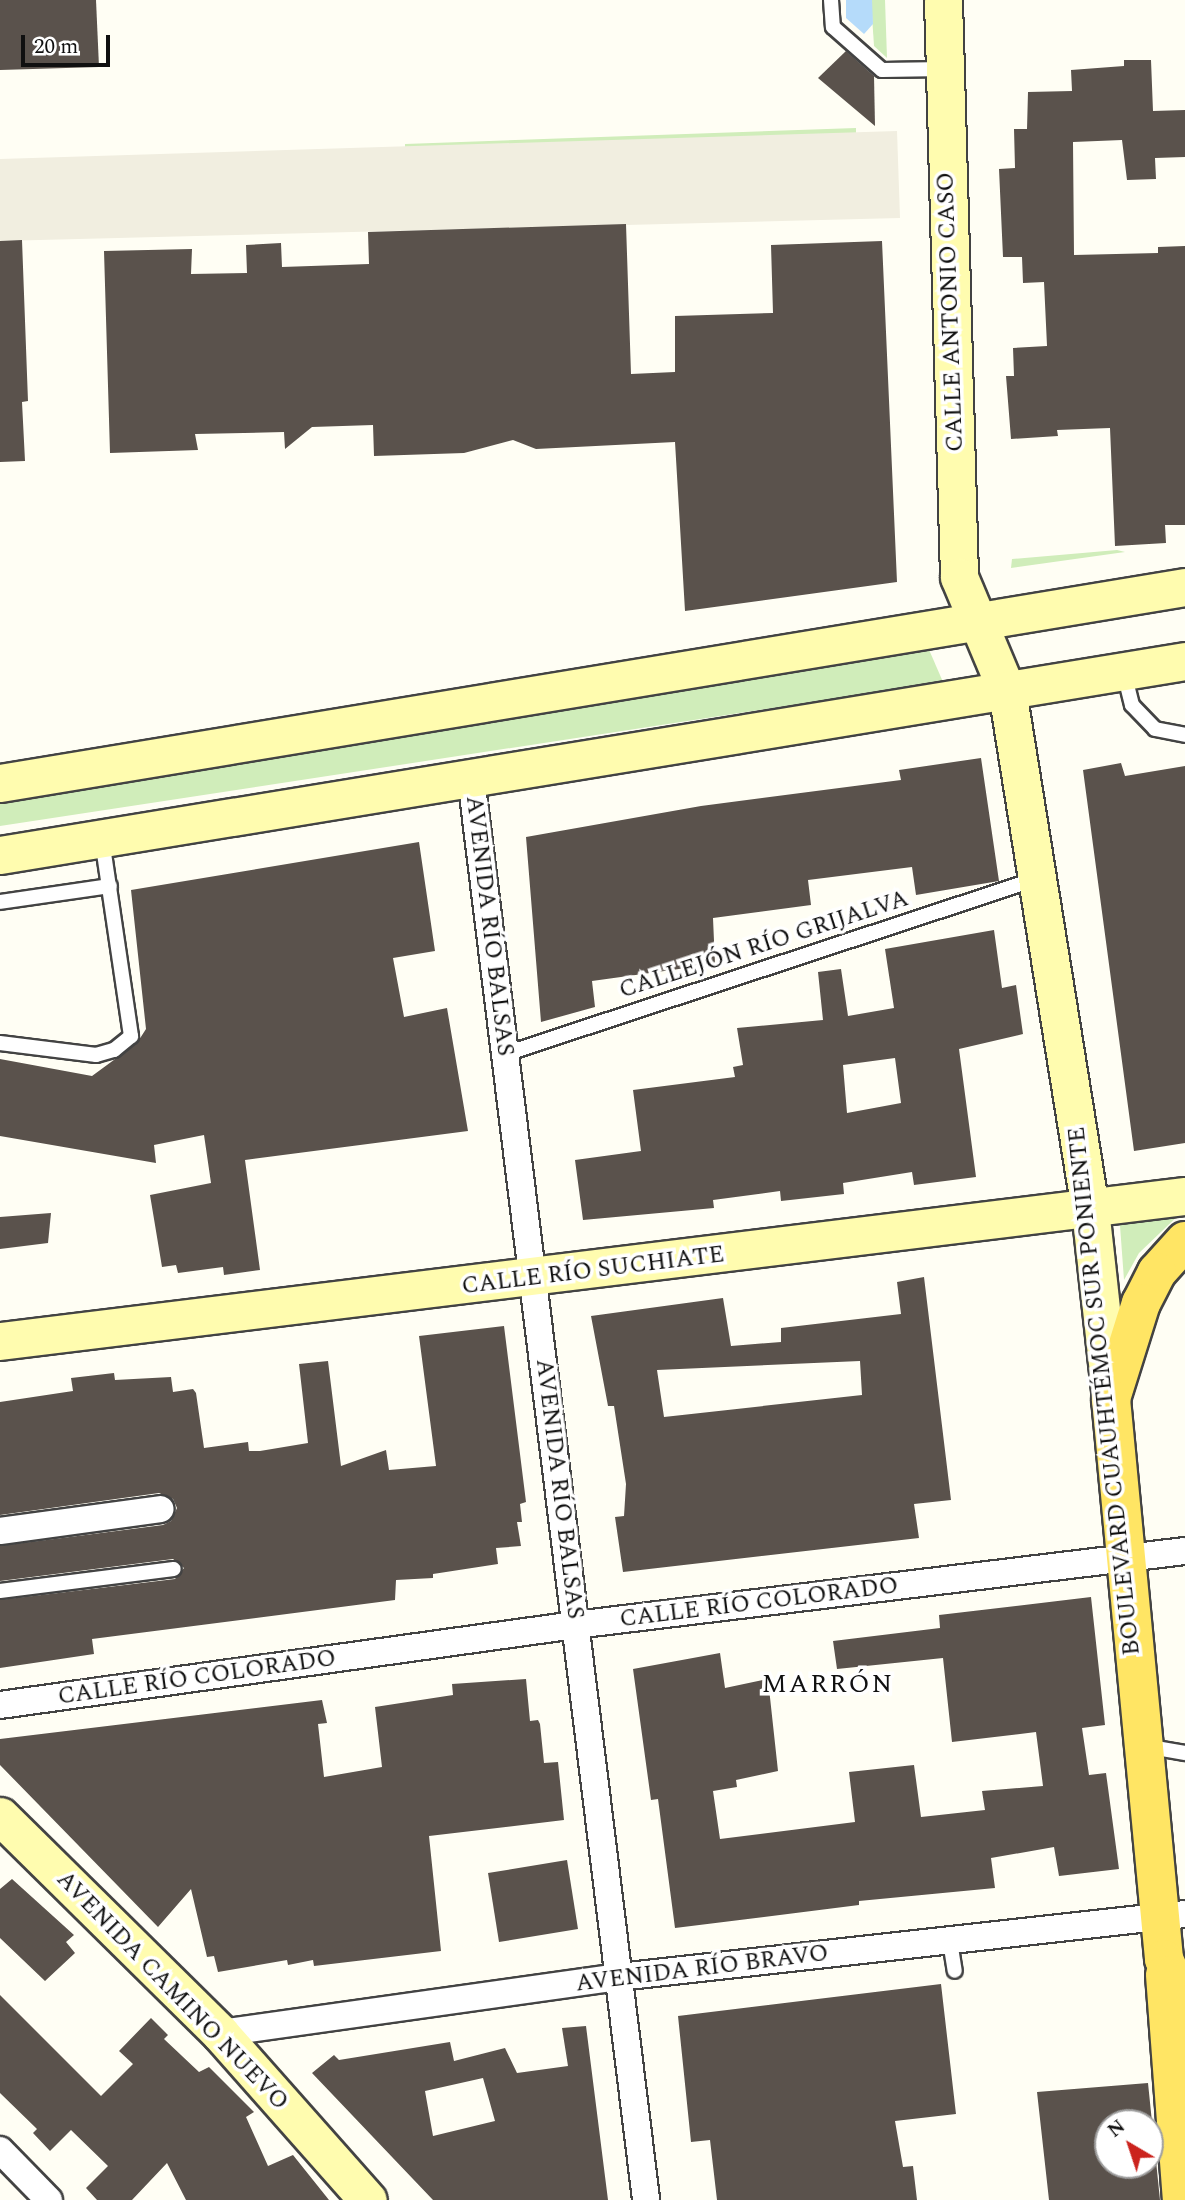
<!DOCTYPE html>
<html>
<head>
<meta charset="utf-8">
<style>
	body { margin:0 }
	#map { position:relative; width:1185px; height:2200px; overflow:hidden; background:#fffef4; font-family:Spectral,serif }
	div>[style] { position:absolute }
	.green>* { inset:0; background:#d0edba }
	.plaza>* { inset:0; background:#f1eee0 }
	.water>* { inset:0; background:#b5dbfa }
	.building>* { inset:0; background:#5a524c }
	.roads { filter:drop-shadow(2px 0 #434343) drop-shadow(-2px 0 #434343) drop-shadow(0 2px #434343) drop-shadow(0 -2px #434343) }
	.lane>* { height:14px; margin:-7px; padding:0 7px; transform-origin:7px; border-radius:7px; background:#fff }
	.street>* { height:26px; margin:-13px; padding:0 13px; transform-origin:13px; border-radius:13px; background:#fff }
	.secondary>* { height:37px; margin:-18.5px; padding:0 18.5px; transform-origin:18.5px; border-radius:18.5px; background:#fffcaf }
	.primary>* { height:38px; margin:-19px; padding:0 19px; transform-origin:19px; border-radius:19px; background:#ffe564 }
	span { translate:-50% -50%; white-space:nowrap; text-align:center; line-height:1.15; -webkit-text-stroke:7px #fff; paint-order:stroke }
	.street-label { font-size:24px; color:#101010 }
	.neighbourhood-label { font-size:26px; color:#101010; letter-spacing:2px }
	.north { position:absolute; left:1094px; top:2109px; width:70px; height:70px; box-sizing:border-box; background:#fff; border:2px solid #9f9f9f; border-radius:50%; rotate:321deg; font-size:19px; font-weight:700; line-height:28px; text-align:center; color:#101010 }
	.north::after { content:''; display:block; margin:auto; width:24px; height:32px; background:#cb231d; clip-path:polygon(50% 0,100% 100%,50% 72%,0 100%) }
	.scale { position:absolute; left:21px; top:35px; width:89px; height:32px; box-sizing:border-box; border:4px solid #101010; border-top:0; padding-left:9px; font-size:21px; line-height:24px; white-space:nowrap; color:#101010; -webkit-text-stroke:5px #fff; paint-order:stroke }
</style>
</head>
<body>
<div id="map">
	<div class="green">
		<i style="clip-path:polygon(871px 0,885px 0,887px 58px,874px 46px)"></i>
		<i style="clip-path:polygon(856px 128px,856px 133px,405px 148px,405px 144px)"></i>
		<i style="clip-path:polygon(1117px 550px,1125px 552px,1011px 568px,1012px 559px)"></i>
		<i style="clip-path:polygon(927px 645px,943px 682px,0 826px,0 796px)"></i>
		<i style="clip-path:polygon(1185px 1209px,1139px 1253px,1124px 1280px,1119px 1212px)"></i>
	</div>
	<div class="plaza">
		<i style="clip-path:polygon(897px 131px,900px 218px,0 241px,0 159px)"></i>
	</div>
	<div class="water">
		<i style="clip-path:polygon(846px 0,872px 0,873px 24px,864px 34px,846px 18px)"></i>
	</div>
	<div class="building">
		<i style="clip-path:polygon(0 0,96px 0,99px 67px,0 70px)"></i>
		<i style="clip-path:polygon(846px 51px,874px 76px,875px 126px,818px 78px)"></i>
		<i style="clip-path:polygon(1124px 60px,1151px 60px,1153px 111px,1185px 110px,1185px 157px,1155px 158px,1156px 179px,1127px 180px,1122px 140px,1073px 142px,1074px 255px,1158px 253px,1158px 247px,1185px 246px,1185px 525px,1165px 525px,1166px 543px,1115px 546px,1110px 428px,1057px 430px,1058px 436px,1011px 439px,1006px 376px,1014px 376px,1013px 348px,1047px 346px,1044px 282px,1023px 283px,1022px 257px,1003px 257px,999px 169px,1015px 168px,1014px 129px,1027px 129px,1028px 92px,1072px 91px,1071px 70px,1124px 66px)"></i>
		<i style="clip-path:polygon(626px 224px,631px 374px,675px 372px,675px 316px,773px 313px,771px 245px,882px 241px,897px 582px,685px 611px,675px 442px,536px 449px,513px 440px,464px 453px,374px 456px,373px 425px,312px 427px,285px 449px,284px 432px,195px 434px,198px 450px,110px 453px,104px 251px,192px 249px,191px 274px,247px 273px,246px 245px,281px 243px,282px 267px,369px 264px,368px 232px)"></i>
		<i style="clip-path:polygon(22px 240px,28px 401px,22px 402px,25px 461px,0 462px,0 241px)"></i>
		<i style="clip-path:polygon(981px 758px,999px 881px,916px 895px,912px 867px,808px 880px,811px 905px,713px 918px,715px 964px,592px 981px,595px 1007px,541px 1022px,526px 837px,701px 806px,901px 780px,899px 770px)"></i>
		<i style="clip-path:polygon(1121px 763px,1125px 776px,1185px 766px,1185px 1143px,1134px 1151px,1083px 770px)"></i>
		<i style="clip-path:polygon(419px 842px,435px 951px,393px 958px,404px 1017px,447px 1008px,468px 1131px,245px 1160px,260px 1270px,224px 1275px,223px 1267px,178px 1273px,176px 1265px,162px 1267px,150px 1195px,211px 1183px,204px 1135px,154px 1145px,156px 1163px,0 1136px,0 1059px,92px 1076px,137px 1043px,146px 1029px,131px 890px)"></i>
		<i style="clip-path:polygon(evenodd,994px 930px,1002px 988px,1016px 985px,1023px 1034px,959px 1049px,976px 1177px,914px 1185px,912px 1172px,843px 1183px,844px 1194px,781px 1201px,780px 1191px,713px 1200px,714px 1208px,583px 1220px,575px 1160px,641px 1151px,633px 1090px,735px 1077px,733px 1067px,743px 1065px,737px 1028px,823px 1020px,818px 972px,841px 969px,848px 1016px,894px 1008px,885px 949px,994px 930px,895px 1058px,901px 1103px,847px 1113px,843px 1065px,895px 1058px)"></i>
		<i style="clip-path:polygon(51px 1213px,48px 1243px,0 1249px,0 1217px)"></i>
		<i style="clip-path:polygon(evenodd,924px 1277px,951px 1500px,914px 1504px,919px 1538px,623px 1572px,615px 1517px,624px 1516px,626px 1484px,614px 1406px,608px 1406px,591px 1316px,723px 1298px,731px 1346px,781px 1342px,781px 1328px,901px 1314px,897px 1282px,924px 1277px,860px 1361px,862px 1395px,664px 1417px,657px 1370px,860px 1361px)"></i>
		<i style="clip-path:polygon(504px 1326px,526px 1502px,520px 1504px,522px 1522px,517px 1522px,521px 1546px,496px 1548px,498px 1564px,433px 1574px,433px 1578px,396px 1580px,395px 1600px,92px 1639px,94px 1654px,0 1668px,0 1600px,175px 1579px,184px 1568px,173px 1559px,0 1581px,0 1546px,163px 1525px,171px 1521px,177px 1508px,173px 1499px,159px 1493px,0 1515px,0 1402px,73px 1391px,71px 1378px,114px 1373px,115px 1380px,171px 1377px,173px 1392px,193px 1389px,196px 1393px,204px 1448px,248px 1442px,249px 1451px,260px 1451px,308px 1443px,299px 1364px,328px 1361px,341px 1466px,386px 1450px,389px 1470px,436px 1466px,419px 1336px)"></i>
		<i style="clip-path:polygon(1091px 1597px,1105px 1725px,1082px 1728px,1089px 1775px,1106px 1773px,1119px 1869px,1059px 1876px,1054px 1847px,991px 1858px,995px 1888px,859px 1901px,859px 1905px,675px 1928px,658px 1799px,651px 1800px,633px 1669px,720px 1653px,725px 1688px,768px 1679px,778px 1771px,736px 1780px,737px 1787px,713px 1791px,720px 1839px,855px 1822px,849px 1772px,914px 1765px,921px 1817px,985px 1810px,982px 1791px,1043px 1786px,1036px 1732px,952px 1742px,943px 1658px,837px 1669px,833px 1641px,940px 1628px,939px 1615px)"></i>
		<i style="clip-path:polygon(526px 1679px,530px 1721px,538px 1720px,540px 1724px,544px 1763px,558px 1762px,564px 1820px,429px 1836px,441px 1951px,314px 1966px,313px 1960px,288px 1965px,287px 1960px,218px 1972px,214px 1956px,207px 1957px,191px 1889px,158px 1927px,0 1765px,0 1739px,322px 1700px,327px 1723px,318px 1724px,324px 1777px,382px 1767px,375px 1707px,453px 1695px,452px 1684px)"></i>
		<i style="clip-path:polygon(567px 1860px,578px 1929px,499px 1942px,488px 1873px)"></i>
		<i style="clip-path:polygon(12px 1879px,74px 1935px,66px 1942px,75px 1953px,45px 1981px,0 1938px,0 1889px)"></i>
		<i style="clip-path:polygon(941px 1984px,956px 2114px,895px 2121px,903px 2167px,913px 2166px,917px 2200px,717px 2200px,710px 2140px,691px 2142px,678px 2016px)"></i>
		<i style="clip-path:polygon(0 1995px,101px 2096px,133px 2064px,119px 2051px,151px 2018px,168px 2035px,164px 2039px,199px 2072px,209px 2067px,254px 2112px,246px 2117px,268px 2166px,293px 2155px,329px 2200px,186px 2200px,167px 2163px,132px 2200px,97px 2200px,86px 2188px,108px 2166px,71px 2130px,50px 2151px,33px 2133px,37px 2129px,0 2093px)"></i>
		<i style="clip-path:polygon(evenodd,586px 2026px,608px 2200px,433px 2200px,312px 2073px,334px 2055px,339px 2060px,450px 2042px,454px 2061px,505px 2048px,517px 2073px,568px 2066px,562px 2028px,586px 2026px,483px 2078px,495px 2121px,433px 2136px,425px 2091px,483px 2078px)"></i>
		<i style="clip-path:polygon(evenodd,1148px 2083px,1160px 2200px,1049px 2200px,1037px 2092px,1148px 2083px,1108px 2123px,1150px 2123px,1150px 2165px,1108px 2165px,1108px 2123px)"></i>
	</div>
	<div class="roads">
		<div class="lane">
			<i style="left:831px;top:0;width:27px;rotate:86deg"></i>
			<i style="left:833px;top:27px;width:65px;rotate:41.3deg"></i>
			<i style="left:882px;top:70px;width:63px;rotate:-0.9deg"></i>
			<i style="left:1124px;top:673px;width:33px;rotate:76deg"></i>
			<i style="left:1132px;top:705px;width:33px;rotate:46deg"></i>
			<i style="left:1155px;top:729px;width:31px;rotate:11deg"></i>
			<i style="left:0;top:902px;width:111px;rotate:-8.3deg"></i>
			<i style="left:0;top:1043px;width:97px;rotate:7.1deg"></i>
			<i style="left:96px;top:1055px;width:19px;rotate:-16deg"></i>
			<i style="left:114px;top:1050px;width:22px;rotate:-39deg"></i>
			<i style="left:131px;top:1036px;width:198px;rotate:-98.4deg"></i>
			<i style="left:505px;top:1054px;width:559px;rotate:-18.24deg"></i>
			<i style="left:0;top:1591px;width:175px;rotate:-7.2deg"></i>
			<i style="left:1145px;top:1746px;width:41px;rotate:9.9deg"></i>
			<i style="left:950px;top:1941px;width:30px;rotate:81deg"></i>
		</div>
		<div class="street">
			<i style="left:471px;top:778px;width:1433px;rotate:82.98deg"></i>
			<i style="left:0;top:1531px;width:162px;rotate:-7.8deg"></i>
			<i style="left:0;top:1705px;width:581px;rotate:-7.92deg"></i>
			<i style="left:575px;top:1625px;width:614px;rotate:-6.92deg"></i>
			<i style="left:220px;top:2033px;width:403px;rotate:-8deg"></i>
			<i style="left:619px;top:1977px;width:569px;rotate:-6.35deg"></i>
			<i style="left:0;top:2150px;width:70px;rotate:45.6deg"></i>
		</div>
		<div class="secondary">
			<i style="left:943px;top:0;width:577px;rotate:88.41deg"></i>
			<i style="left:959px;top:577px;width:124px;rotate:67.2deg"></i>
			<i style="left:1007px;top:691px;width:525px;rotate:80.9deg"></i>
			<i style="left:1090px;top:1209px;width:191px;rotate:83.7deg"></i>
			<i style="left:0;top:783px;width:1201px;rotate:-9.39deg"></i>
			<i style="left:0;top:855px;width:1201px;rotate:-9.3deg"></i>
			<i style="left:0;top:1341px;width:1194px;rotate:-6.98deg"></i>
			<i style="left:0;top:1816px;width:309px;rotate:44.6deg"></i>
			<i style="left:220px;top:2033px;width:223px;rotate:48.5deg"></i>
		</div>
		<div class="primary">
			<i style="left:1185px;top:1241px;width:42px;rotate:132.1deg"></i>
			<i style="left:1157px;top:1272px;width:35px;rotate:117deg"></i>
			<i style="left:1141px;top:1303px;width:101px;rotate:107.4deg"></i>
			<i style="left:1111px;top:1399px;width:563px;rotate:84.59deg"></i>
			<i style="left:1164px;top:1959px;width:52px;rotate:66.4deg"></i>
			<i style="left:1165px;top:1975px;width:226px;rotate:85.7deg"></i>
		</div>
	</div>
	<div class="street-label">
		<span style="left:951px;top:312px;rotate:-92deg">CALLE ANTONIO CASO</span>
		<span style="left:489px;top:926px;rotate:83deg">AVENIDA RÍO BALSAS</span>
		<span style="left:764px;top:945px;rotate:-18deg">CALLEJÓN RÍO GRIJALVA</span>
		<span style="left:593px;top:1271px;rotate:-7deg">CALLE RÍO SUCHIATE</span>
		<span style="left:1105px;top:1391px;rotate:-96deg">BOULEVARD CUAUHTÉMOC SUR PONIENTE</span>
		<span style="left:559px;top:1489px;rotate:83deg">AVENIDA RÍO BALSAS</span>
		<span style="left:759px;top:1603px;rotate:-7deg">CALLE RÍO COLORADO</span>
		<span style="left:197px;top:1678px;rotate:-8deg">CALLE RÍO COLORADO</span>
		<span style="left:702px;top:1969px;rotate:-7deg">AVENIDA RÍO BRAVO</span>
		<span style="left:172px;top:1991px;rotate:46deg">AVENIDA CAMINO NUEVO</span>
	</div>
	<div class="neighbourhood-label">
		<span style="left:828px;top:1685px">MARRÓN</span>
	</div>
	<div class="north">N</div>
	<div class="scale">20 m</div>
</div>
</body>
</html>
